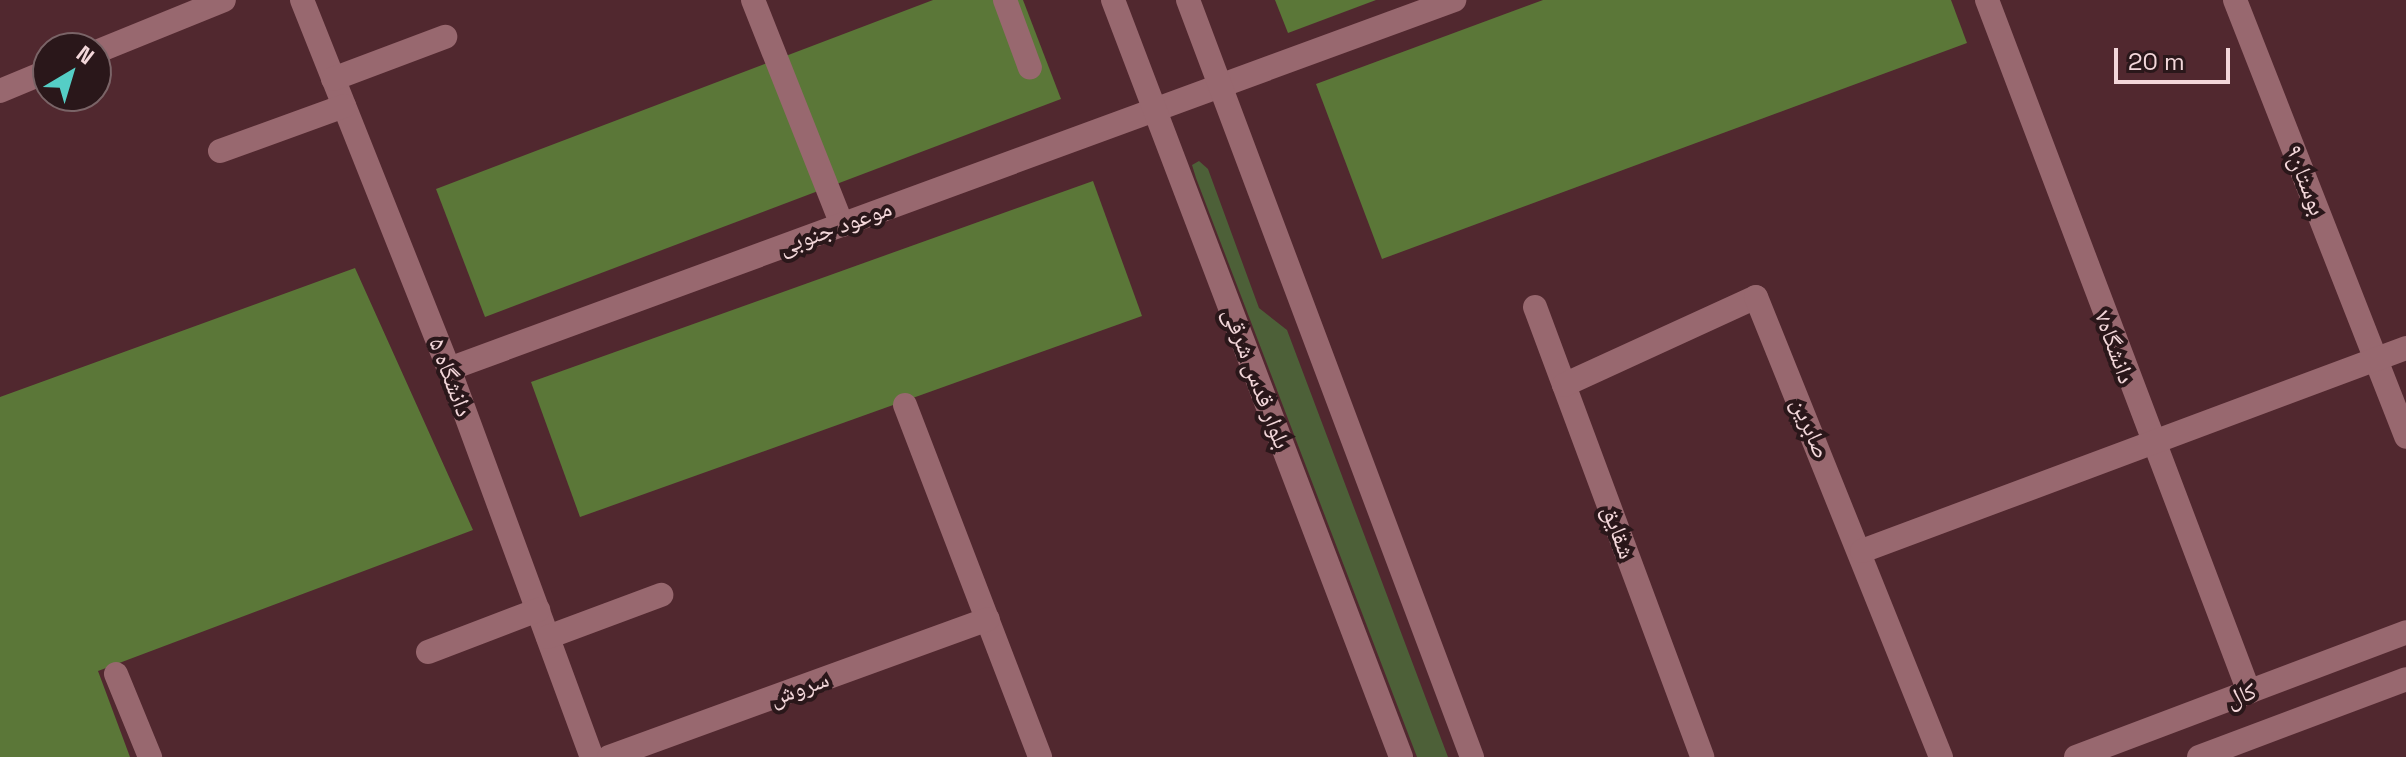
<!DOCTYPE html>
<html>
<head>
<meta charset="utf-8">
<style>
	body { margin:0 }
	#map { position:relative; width:2406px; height:757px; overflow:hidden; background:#51282f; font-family:"Space Grotesk","Noto Naskh Arabic",sans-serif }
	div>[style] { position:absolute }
	.green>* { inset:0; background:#4d6038 }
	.forest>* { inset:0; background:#5b7738 }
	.street>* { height:24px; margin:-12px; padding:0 12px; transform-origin:12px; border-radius:12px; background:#98686f }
	.secondary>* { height:24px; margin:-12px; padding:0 12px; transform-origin:12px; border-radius:12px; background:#98686f }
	span { translate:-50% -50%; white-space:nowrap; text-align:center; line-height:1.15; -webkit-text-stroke:8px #2a171a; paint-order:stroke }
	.street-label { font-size:24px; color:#f3d7da }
	.north { position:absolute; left:32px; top:32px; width:80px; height:80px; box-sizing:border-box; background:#2a171a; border:2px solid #7a6467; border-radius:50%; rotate:38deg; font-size:22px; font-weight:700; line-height:32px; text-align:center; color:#f3d7da }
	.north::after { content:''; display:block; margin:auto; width:28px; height:36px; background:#55cec6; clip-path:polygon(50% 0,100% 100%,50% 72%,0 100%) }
	.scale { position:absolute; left:2114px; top:48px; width:116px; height:36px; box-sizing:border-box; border:4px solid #f3d7da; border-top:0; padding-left:10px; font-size:24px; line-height:28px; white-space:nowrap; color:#f3d7da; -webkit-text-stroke:6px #2a171a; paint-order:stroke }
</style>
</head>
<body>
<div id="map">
	<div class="green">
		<i style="clip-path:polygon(1199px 161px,1208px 169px,1259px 308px,1287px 330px,1448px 757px,1417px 757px,1196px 178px,1192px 165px)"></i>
	</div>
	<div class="forest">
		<i style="clip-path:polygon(933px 0,1023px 0,1061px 99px,485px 317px,436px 189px)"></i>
		<i style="clip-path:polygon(1275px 0,1376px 0,1288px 33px)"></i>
		<i style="clip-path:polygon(1543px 0,1951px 0,1967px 43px,1382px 259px,1316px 84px)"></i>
		<i style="clip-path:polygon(1093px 181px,1142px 316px,580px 517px,531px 382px)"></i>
		<i style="clip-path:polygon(355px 268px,473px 530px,98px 671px,130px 757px,0 757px,0 397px)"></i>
	</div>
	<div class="street">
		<i style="left:302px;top:0;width:397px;rotate:68.3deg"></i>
		<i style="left:449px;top:369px;width:414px;rotate:69.8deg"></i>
		<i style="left:753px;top:0;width:242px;rotate:68.4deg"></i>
		<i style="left:1005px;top:0;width:72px;rotate:69.8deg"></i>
		<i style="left:1987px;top:0;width:740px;rotate:69.26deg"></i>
		<i style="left:2235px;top:0;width:469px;rotate:68.6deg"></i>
		<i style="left:96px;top:52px;width:138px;rotate:-22.1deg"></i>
		<i style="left:333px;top:79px;width:120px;rotate:-20.6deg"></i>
		<i style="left:0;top:91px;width:52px;rotate:-22.6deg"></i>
		<i style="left:220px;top:151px;width:132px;rotate:-19.9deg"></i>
		<i style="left:1535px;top:307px;width:480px;rotate:69.6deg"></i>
		<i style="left:449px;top:369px;width:1071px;rotate:-20.16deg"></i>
		<i style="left:1564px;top:385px;width:211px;rotate:-24.6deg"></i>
		<i style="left:1756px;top:297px;width:496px;rotate:68.1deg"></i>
		<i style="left:905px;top:405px;width:377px;rotate:69deg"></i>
		<i style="left:1862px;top:551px;width:581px;rotate:-20.46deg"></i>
		<i style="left:548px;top:637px;width:121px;rotate:-20.4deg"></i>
		<i style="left:428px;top:652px;width:118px;rotate:-20.9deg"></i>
		<i style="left:116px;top:674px;width:90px;rotate:67.7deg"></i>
		<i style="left:609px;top:757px;width:403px;rotate:-20deg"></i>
		<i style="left:2076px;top:757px;width:353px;rotate:-20.7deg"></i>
	</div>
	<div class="secondary">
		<i style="left:1113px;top:0;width:810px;rotate:69.17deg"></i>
		<i style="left:1188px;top:0;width:809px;rotate:69.44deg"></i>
		<i style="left:2199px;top:757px;width:221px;rotate:-20.6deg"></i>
	</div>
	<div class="street-label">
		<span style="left:2306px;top:180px;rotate:69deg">بوستان۹</span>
		<span style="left:835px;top:227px;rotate:-20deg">موعود جنوبی</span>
		<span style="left:2115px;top:347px;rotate:70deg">دانشگاه۷</span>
		<span style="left:451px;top:377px;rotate:69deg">دانشگاه ۵</span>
		<span style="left:1257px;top:378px;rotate:69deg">بلوار قدس شرقی</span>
		<span style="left:1811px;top:428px;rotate:67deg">صابرین</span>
		<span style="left:1619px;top:532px;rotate:70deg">شقایق</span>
		<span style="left:799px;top:688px;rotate:-20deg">سروش</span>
		<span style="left:2241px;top:695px;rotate:-21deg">کال</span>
	</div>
	<div class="north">N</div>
	<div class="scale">20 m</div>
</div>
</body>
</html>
